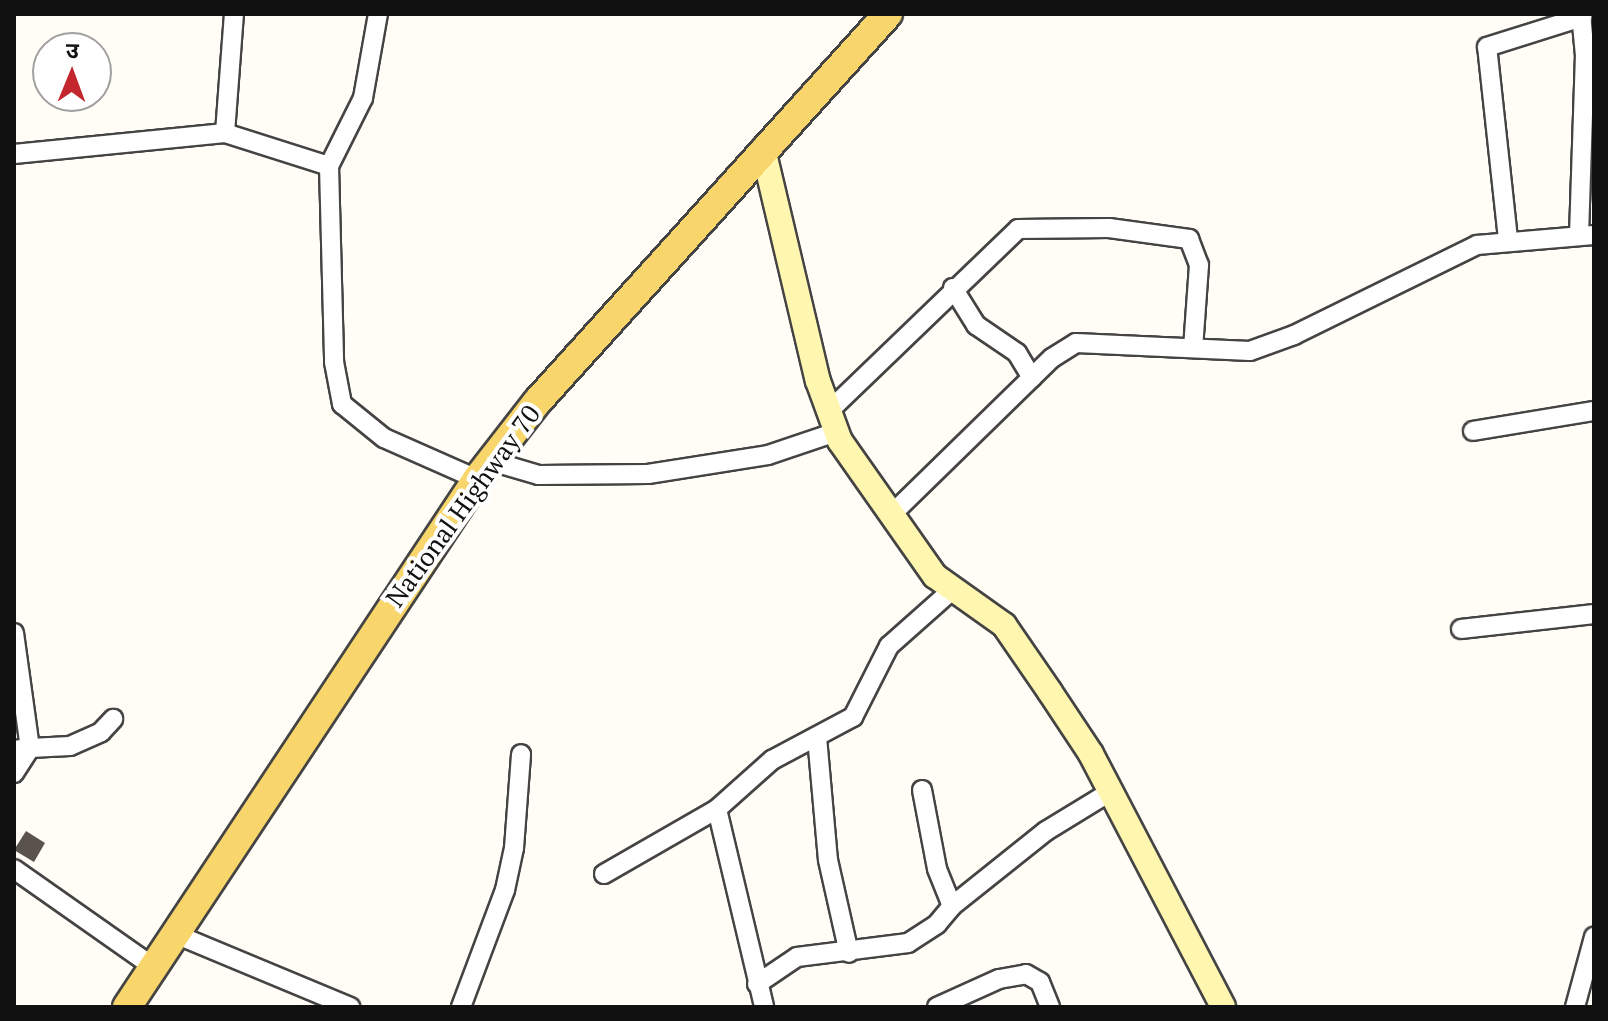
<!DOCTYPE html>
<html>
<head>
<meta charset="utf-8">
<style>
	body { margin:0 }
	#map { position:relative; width:1608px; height:1021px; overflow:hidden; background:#fffdf5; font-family:"PT Serif","Noto Sans Devanagari",serif }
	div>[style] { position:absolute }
	.building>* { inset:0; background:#5a524d }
	.roads { filter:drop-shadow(2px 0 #444) drop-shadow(-2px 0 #444) drop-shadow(0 2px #444) drop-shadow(0 -2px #444) }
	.street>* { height:18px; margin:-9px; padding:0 9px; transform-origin:9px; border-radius:9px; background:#fff }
	.secondary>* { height:24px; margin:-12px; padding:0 12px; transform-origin:12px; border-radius:12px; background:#fff6b0 }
	.primary>* { height:28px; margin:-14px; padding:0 14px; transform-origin:14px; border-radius:14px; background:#f9d66b }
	span { translate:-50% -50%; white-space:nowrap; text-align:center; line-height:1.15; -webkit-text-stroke:8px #fff; paint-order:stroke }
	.street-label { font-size:26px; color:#111 }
	.frame { position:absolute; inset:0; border:16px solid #111; pointer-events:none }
	.north { position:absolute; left:32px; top:32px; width:80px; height:80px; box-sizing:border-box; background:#fff; border:2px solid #a0a0a0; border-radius:50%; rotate:1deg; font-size:22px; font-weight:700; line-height:32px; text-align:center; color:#111 }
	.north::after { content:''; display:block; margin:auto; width:28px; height:36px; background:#c4262e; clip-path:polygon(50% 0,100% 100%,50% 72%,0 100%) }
</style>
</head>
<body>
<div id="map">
	<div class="building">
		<i style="clip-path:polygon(26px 831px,45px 843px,34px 862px,14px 850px)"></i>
	</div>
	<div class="roads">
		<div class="street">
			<i style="left:225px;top:133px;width:109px;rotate:17.6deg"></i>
			<i style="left:329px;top:166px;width:76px;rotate:-63.4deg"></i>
			<i style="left:363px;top:98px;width:85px;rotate:-79.9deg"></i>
			<i style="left:14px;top:154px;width:212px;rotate:-5.7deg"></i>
			<i style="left:225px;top:133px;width:119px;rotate:-85.7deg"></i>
			<i style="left:329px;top:166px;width:196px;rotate:88.5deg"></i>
			<i style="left:334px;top:362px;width:43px;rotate:79.2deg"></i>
			<i style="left:342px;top:404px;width:54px;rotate:39deg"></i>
			<i style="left:384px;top:438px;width:102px;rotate:23.8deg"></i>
			<i style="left:1579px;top:235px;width:179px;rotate:-88.1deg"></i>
			<i style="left:1585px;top:56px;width:42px;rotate:-95.4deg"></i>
			<i style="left:1508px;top:239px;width:193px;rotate:-96.2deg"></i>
			<i style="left:1487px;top:47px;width:100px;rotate:-17.5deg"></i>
			<i style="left:953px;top:288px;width:44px;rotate:58.1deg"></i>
			<i style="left:976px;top:325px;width:50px;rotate:34.3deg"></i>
			<i style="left:1017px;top:353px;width:29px;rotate:59deg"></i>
			<i style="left:828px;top:412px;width:264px;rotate:-43.9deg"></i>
			<i style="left:1018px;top:229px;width:91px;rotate:-0.6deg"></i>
			<i style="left:1109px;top:228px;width:81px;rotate:7.8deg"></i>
			<i style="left:1189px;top:239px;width:28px;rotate:69deg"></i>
			<i style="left:1199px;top:265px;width:83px;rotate:94.1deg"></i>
			<i style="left:1473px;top:431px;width:123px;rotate:-9.4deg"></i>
			<i style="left:491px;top:461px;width:50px;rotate:16.3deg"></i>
			<i style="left:539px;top:475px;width:109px;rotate:-0.5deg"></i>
			<i style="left:648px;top:474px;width:121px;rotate:-9deg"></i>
			<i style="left:768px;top:455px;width:72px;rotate:-18.7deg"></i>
			<i style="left:892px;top:514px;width:223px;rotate:-44.3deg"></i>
			<i style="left:1052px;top:358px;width:28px;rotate:-32deg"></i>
			<i style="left:1076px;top:343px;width:174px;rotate:2.6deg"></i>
			<i style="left:1250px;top:351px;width:47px;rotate:-20deg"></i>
			<i style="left:1294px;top:335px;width:204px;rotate:-26.2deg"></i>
			<i style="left:1477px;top:245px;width:117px;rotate:-4.9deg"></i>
			<i style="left:1461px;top:629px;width:134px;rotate:-6.4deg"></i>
			<i style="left:14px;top:633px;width:116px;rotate:82.1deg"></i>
			<i style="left:30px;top:748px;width:16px;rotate:173deg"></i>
			<i style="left:817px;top:737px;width:123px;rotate:84.9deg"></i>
			<i style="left:828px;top:860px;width:95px;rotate:77.3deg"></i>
			<i style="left:14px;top:773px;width:30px;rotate:-57deg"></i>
			<i style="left:30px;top:748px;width:40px;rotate:-2.9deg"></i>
			<i style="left:70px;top:746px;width:34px;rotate:-24deg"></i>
			<i style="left:101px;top:732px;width:18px;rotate:-47deg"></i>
			<i style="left:922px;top:790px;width:80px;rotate:79.2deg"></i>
			<i style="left:937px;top:869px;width:40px;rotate:68deg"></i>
			<i style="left:952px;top:906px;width:120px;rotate:-38.6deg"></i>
			<i style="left:1046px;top:831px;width:75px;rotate:-31.4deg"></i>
			<i style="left:717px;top:809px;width:204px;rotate:76.6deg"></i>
			<i style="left:14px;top:869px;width:172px;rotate:35.1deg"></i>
			<i style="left:604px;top:874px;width:130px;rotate:-29.9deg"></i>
			<i style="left:717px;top:809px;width:74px;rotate:-41.7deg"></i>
			<i style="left:772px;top:760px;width:92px;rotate:-28deg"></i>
			<i style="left:853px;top:717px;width:80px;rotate:-63.1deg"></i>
			<i style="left:889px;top:646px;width:84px;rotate:-41.6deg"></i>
			<i style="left:175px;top:934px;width:190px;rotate:22.6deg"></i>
			<i style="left:757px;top:984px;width:48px;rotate:-34deg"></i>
			<i style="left:797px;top:957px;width:112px;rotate:-7.2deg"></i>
			<i style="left:908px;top:943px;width:35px;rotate:-33deg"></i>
			<i style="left:937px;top:924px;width:23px;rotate:-50deg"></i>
			<i style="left:461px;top:1007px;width:125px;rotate:-69.4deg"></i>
			<i style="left:505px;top:890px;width:43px;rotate:-77.9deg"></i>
			<i style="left:514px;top:848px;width:94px;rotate:-85.7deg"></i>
			<i style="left:937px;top:1007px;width:68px;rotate:-24.3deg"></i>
			<i style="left:999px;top:979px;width:27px;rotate:-10deg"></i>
			<i style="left:1026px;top:974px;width:16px;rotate:30deg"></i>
			<i style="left:1040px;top:982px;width:27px;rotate:68deg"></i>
			<i style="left:1575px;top:1007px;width:73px;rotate:-74.8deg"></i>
		</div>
		<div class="secondary">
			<i style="left:763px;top:149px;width:238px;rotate:76.7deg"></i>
			<i style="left:818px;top:381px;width:64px;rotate:69.9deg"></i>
			<i style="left:840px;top:441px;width:165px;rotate:54.9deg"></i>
			<i style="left:935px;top:576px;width:85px;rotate:35.4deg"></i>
			<i style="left:1004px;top:625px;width:81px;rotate:55.5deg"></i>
			<i style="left:1050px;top:692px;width:74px;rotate:56.5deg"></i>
			<i style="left:1091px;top:754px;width:285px;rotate:62.4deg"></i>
		</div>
		<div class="primary">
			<i style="left:127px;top:1007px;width:633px;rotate:-56.46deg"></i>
			<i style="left:477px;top:479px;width:98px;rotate:-52.1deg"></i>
			<i style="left:537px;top:402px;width:523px;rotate:-47.87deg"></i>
		</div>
	</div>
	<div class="street-label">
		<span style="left:463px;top:506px;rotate:-54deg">National Highway 70</span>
	</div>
	<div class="frame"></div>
	<div class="north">उ</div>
</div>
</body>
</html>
